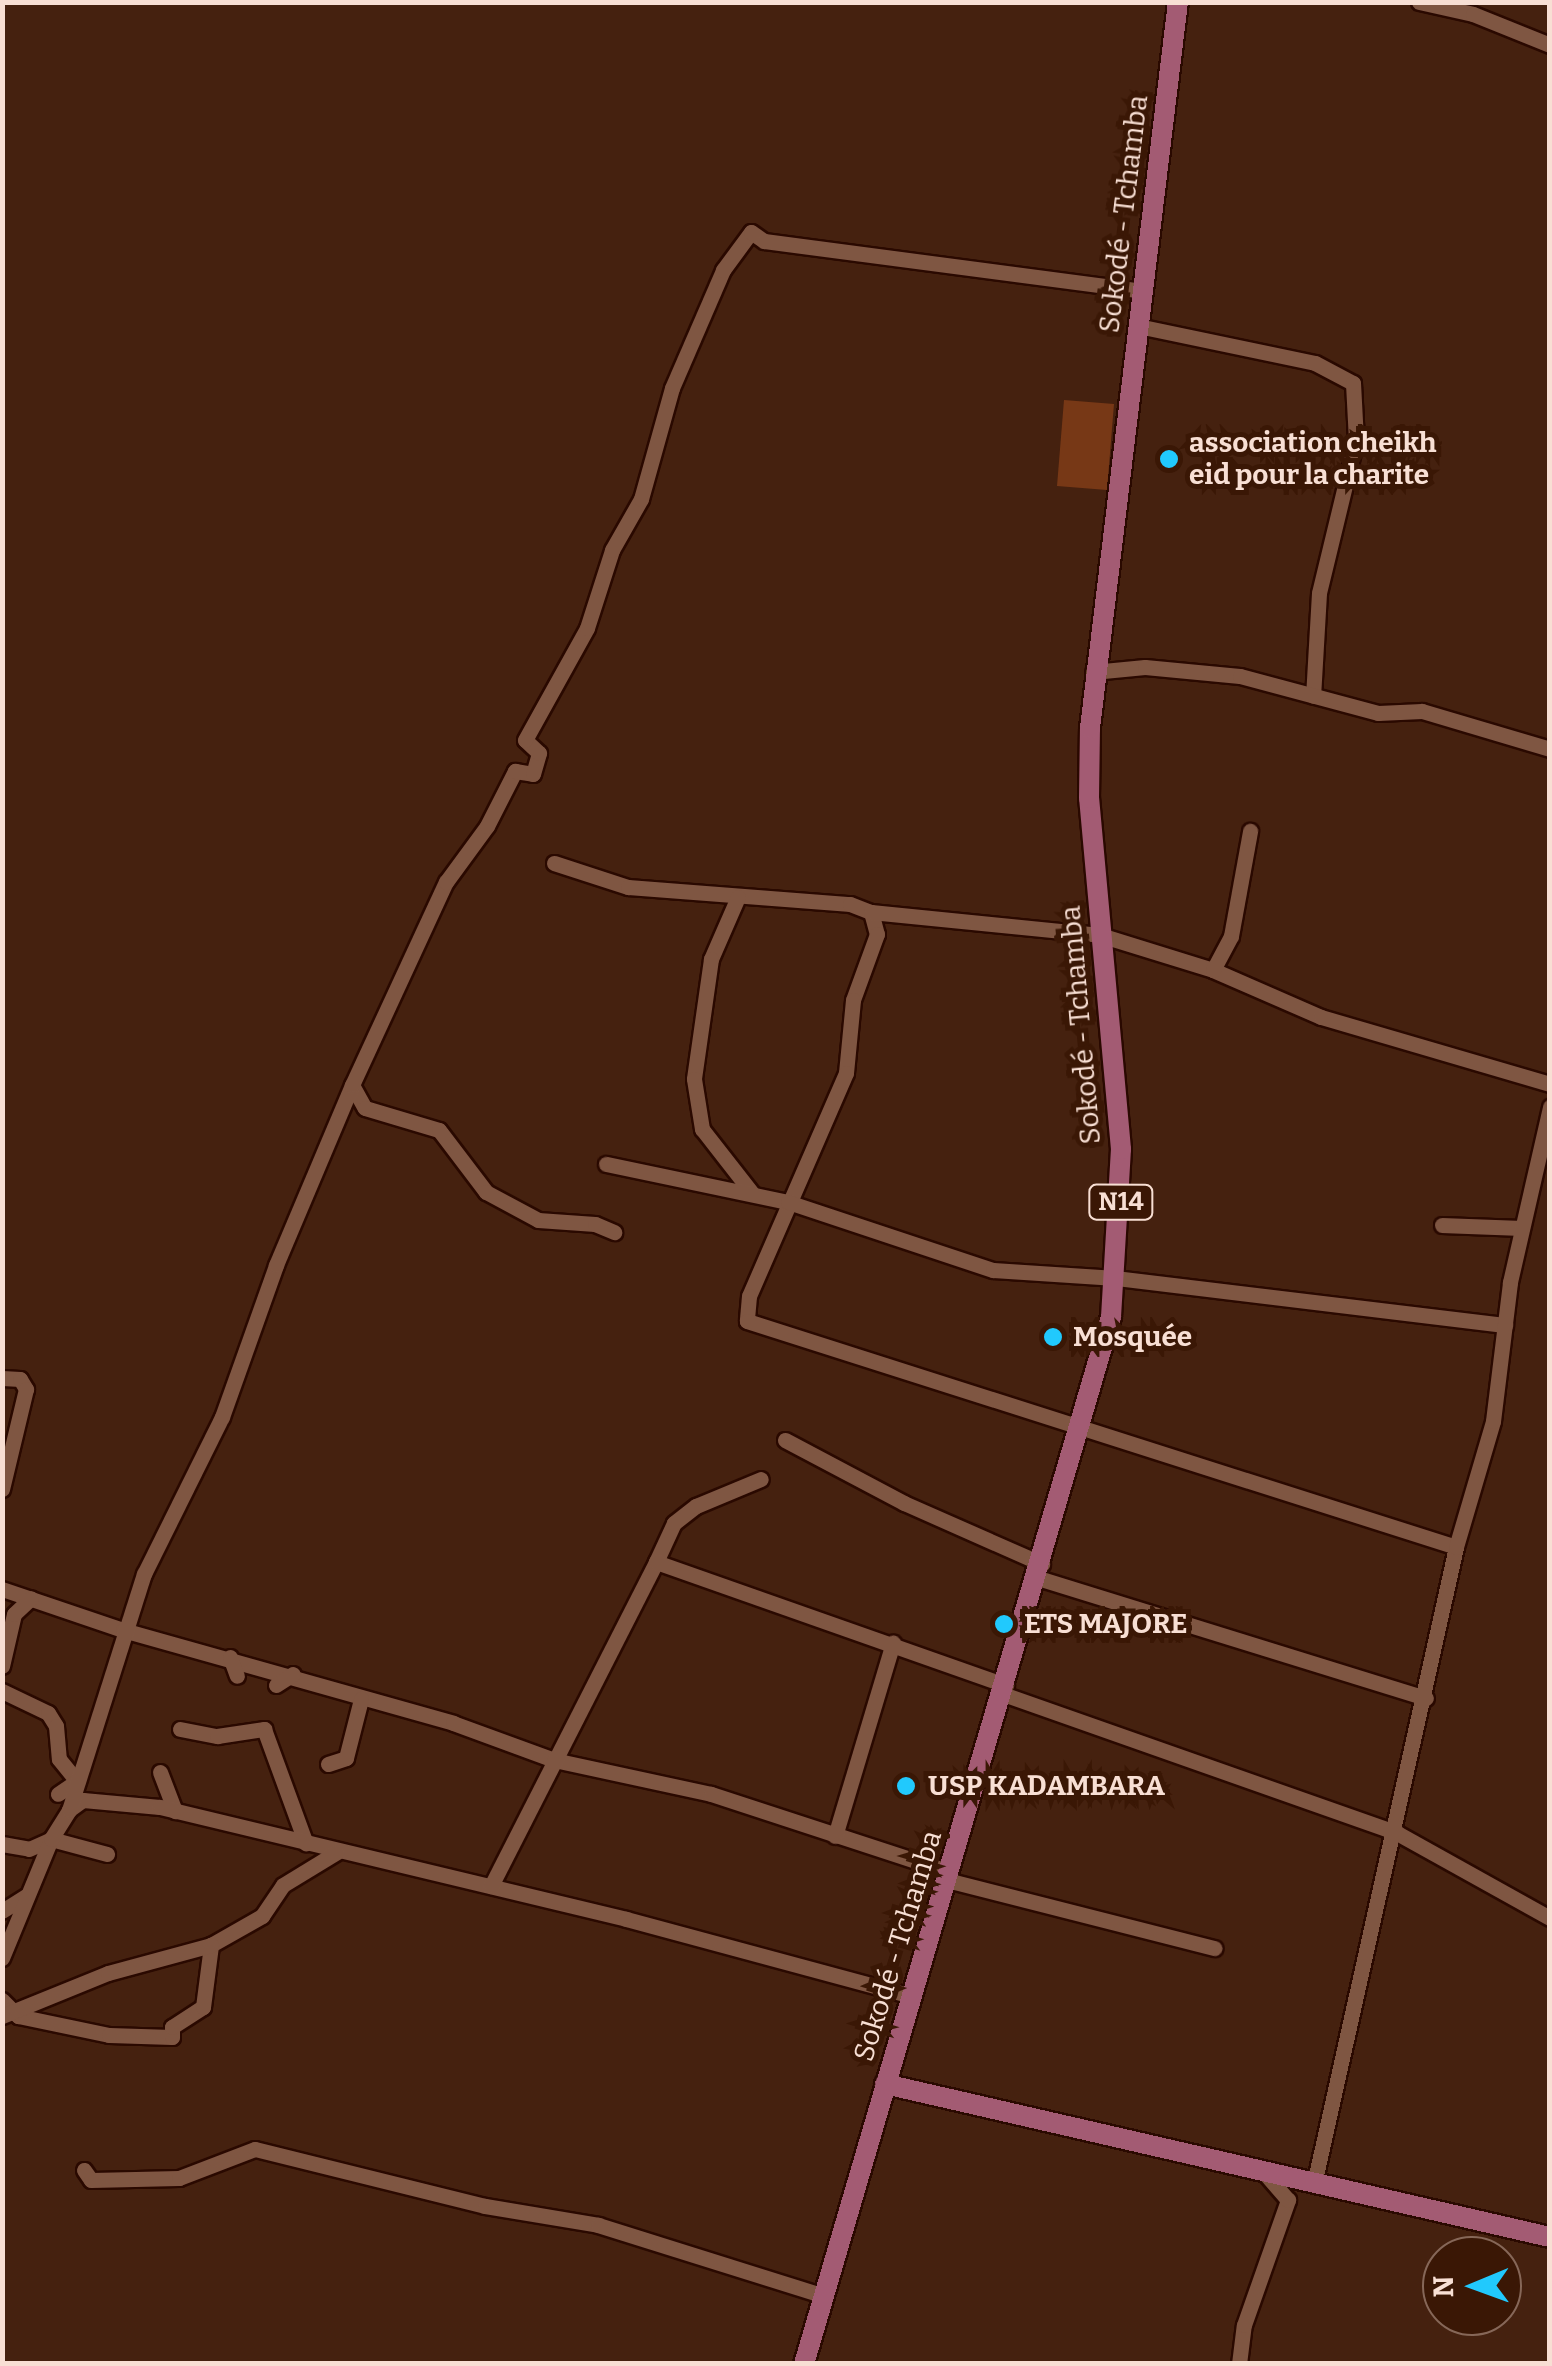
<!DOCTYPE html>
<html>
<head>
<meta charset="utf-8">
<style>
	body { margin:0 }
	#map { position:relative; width:1552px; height:2366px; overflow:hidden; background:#45210f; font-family:Bitter,serif }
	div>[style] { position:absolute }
	.green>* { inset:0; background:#773816 }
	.roads { filter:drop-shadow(2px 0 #2a0900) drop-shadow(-2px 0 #2a0900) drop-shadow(0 2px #2a0900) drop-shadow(0 -2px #2a0900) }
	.minor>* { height:15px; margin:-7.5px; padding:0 7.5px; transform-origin:7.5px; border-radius:7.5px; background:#7f5642 }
	.major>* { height:20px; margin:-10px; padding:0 10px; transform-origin:10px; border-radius:10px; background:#a35b73 }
	.dots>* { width:28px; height:28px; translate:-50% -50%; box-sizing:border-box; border:5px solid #3a1705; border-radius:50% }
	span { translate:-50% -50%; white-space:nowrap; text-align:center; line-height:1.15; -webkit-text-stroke:10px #3a1705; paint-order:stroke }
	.shield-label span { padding:2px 8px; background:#3a1705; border:2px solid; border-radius:8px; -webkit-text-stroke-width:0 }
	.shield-label { font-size:25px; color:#f8dfd4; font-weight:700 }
	.street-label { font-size:28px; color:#f8dfd4 }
	.poi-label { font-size:28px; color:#f8dfd4; font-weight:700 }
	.left { translate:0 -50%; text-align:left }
	.frame { position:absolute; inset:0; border:5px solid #f8dfd4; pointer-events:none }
	.north { position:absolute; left:1422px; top:2236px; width:100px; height:100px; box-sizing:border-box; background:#3a1705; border:2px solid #866758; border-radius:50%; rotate:269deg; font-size:28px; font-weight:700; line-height:40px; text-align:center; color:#f8dfd4 }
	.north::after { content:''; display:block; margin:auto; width:35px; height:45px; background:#21c9fd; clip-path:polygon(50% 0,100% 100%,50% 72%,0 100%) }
</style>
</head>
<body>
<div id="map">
	<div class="green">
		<i style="clip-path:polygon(1064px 400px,1114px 404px,1107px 490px,1057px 486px)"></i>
	</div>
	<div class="roads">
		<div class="minor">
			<i style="left:1419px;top:2px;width:55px;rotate:12.5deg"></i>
			<i style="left:1473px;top:14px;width:83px;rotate:21.9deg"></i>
			<i style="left:1138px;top:326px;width:181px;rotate:11.8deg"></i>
			<i style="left:1315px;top:363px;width:43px;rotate:27.8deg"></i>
			<i style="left:1353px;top:383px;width:57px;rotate:87deg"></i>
			<i style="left:1356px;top:440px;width:157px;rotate:103.6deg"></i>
			<i style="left:1319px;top:593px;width:103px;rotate:93.3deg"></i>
			<i style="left:1093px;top:672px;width:52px;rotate:-5.5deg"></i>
			<i style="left:1145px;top:667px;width:95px;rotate:5.4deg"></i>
			<i style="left:1240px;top:676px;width:143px;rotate:15deg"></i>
			<i style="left:1378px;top:713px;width:44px;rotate:-2.6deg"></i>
			<i style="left:1422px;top:711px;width:134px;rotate:16.5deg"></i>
			<i style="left:554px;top:863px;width:78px;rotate:18deg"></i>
			<i style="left:628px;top:887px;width:223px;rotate:4.4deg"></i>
			<i style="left:850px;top:904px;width:22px;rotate:21deg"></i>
			<i style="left:871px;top:912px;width:23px;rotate:75deg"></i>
			<i style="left:877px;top:934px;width:70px;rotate:110deg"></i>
			<i style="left:853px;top:1000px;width:73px;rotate:95.5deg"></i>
			<i style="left:846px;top:1073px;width:243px;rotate:113.5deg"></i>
			<i style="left:749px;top:1296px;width:25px;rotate:95deg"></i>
			<i style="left:747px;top:1321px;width:744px;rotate:17.68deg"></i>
			<i style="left:738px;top:897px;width:68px;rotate:113.5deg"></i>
			<i style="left:711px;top:959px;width:121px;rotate:98.1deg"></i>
			<i style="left:694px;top:1079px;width:51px;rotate:80.9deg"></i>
			<i style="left:702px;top:1129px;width:81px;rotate:52deg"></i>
			<i style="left:871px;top:912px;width:230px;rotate:5.7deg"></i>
			<i style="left:1100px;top:935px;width:118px;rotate:17.2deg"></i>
			<i style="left:1213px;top:970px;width:118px;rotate:23.5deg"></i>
			<i style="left:1321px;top:1017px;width:239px;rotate:16.3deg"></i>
			<i style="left:1213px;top:970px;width:38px;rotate:-62deg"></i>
			<i style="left:1231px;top:936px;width:107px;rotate:-79.7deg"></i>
			<i style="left:352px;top:1085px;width:26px;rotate:61deg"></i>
			<i style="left:365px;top:1108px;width:77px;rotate:16.6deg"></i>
			<i style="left:439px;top:1130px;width:78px;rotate:52.8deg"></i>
			<i style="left:486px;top:1192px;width:59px;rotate:28.3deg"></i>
			<i style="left:538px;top:1220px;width:57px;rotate:4deg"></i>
			<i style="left:595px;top:1224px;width:21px;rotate:23deg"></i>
			<i style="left:606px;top:1164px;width:186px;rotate:11.8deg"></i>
			<i style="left:788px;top:1202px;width:216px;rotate:18.4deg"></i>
			<i style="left:993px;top:1270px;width:123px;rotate:3.7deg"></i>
			<i style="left:1116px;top:1278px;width:392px;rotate:6.9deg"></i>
			<i style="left:1442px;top:1225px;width:79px;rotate:2.2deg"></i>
			<i style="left:2px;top:1378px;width:18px;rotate:3deg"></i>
			<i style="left:20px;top:1379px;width:12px;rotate:59deg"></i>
			<i style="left:26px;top:1389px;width:103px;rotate:103.5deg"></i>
			<i style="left:785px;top:1440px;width:135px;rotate:27.9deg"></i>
			<i style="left:904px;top:1503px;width:151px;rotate:23.8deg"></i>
			<i style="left:656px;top:1562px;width:43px;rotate:-65.2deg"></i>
			<i style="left:674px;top:1523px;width:28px;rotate:-38deg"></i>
			<i style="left:696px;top:1506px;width:70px;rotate:-22.6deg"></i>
			<i style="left:1038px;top:1578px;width:406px;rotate:17.2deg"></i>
			<i style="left:2px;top:1589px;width:128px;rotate:18.7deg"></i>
			<i style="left:123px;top:1630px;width:343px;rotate:15.7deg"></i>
			<i style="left:453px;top:1723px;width:108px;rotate:20.1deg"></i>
			<i style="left:554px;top:1760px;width:161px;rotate:12.2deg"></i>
			<i style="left:711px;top:1794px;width:250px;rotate:18.1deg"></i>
			<i style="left:230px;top:1657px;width:20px;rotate:70deg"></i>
			<i style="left:2px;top:1666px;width:53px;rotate:-77deg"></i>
			<i style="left:14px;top:1614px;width:23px;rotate:-43deg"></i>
			<i style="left:276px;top:1685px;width:20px;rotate:-33deg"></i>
			<i style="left:2px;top:1691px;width:51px;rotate:25.6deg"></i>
			<i style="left:48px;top:1713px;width:15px;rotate:58deg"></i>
			<i style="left:56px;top:1726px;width:33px;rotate:85deg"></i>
			<i style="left:59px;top:1759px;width:28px;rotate:51deg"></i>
			<i style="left:77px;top:1781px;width:23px;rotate:146deg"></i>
			<i style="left:1003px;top:1694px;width:418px;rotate:19.4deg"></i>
			<i style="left:1397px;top:1833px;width:175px;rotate:29.1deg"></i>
			<i style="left:180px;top:1729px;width:38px;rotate:11deg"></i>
			<i style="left:217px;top:1736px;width:48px;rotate:-8.5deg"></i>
			<i style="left:264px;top:1729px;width:122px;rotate:69.9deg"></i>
			<i style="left:328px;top:1764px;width:19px;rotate:-18deg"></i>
			<i style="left:346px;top:1758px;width:61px;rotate:-75.7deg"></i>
			<i style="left:160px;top:1772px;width:42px;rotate:69deg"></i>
			<i style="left:69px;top:1810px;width:17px;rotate:-36deg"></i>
			<i style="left:83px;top:1800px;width:77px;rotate:5.2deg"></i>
			<i style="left:160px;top:1807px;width:479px;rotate:13.5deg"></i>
			<i style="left:626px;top:1919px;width:296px;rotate:15.1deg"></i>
			<i style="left:835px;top:1836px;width:202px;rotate:-73.3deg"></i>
			<i style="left:2px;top:1844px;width:27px;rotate:10deg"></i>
			<i style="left:29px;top:1849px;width:24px;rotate:-24deg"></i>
			<i style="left:51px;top:1839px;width:58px;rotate:15deg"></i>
			<i style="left:947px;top:1880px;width:276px;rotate:14.3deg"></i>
			<i style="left:491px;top:1886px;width:364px;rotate:-63deg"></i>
			<i style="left:656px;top:1562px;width:371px;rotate:19.4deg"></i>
			<i style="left:2px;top:1911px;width:28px;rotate:-32deg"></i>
			<i style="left:2px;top:1958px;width:129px;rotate:-67.6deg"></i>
			<i style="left:51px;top:1839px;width:34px;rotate:-58deg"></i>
			<i style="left:69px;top:1810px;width:248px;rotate:-72.4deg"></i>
			<i style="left:144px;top:1574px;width:175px;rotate:-63.6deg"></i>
			<i style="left:222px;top:1417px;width:161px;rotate:-70.4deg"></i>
			<i style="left:276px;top:1265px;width:195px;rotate:-67.1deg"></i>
			<i style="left:352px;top:1085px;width:224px;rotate:-65.2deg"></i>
			<i style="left:446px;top:882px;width:69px;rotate:-53.8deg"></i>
			<i style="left:487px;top:826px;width:62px;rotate:-63deg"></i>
			<i style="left:515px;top:771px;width:18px;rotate:9deg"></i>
			<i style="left:533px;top:774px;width:22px;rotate:-74deg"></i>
			<i style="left:539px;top:753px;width:19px;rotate:-137deg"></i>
			<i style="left:525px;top:740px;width:128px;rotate:-61deg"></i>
			<i style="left:587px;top:628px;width:82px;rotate:-72.2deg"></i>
			<i style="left:612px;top:550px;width:59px;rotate:-60.4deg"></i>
			<i style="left:641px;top:499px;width:115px;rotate:-74.4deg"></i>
			<i style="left:672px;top:388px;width:129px;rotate:-66.6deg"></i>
			<i style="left:723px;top:270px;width:47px;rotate:-53.6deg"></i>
			<i style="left:751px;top:232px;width:16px;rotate:35deg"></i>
			<i style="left:764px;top:241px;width:382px;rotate:7.5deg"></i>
			<i style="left:2px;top:2000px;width:23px;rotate:45deg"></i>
			<i style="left:18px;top:2016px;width:93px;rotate:11.8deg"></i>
			<i style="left:109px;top:2035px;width:63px;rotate:1.8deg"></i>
			<i style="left:172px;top:2037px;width:10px;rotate:-90deg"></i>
			<i style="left:172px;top:2027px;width:37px;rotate:-33deg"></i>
			<i style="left:203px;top:2007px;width:63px;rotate:-82.6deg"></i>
			<i style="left:211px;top:1945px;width:59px;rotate:-29.6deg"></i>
			<i style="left:262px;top:1916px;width:37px;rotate:-56deg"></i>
			<i style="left:283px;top:1885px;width:63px;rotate:-31.4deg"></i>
			<i style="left:2px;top:2016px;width:114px;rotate:-22.1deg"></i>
			<i style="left:108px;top:1973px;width:107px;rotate:-15.2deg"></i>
			<i style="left:84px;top:2170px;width:12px;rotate:55deg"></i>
			<i style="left:91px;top:2180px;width:88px;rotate:-1.3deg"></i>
			<i style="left:179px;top:2178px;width:81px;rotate:-20.9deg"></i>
			<i style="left:255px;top:2149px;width:237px;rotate:13.9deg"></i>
			<i style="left:485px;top:2206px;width:115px;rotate:9.5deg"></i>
			<i style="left:598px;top:2225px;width:237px;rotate:17.4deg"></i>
			<i style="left:1314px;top:2184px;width:653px;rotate:-77.43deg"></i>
			<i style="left:1456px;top:1547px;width:131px;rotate:-73.6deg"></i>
			<i style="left:1493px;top:1421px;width:140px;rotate:-83deg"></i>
			<i style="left:1510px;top:1282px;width:180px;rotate:-77.1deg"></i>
			<i style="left:1239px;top:2364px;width:39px;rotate:-83deg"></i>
			<i style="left:1244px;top:2325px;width:133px;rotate:-70.6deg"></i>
			<i style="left:1288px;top:2200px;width:40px;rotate:-131deg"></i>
		</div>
		<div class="major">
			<i style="left:885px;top:2084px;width:682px;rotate:12.96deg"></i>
			<i style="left:804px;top:2364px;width:1091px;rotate:-73.66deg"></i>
			<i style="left:1111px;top:1317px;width:168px;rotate:-86.6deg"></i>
			<i style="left:1121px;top:1149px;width:352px;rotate:-95.2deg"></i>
			<i style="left:1089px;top:798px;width:70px;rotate:-89.2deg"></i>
			<i style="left:1090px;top:728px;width:731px;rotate:-83.09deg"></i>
		</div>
	</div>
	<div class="dots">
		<i style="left:1169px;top:459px;background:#21c9fd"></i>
		<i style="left:1053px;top:1337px;background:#21c9fd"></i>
		<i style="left:1004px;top:1624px;background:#21c9fd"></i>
		<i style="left:906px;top:1786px;background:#21c9fd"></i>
	</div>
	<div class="shield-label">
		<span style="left:1121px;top:1202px">N14</span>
	</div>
	<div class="street-label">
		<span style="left:1124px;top:214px;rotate:-83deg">Sokodé - Tchamba</span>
		<span style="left:1081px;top:1025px;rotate:-95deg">Sokodé - Tchamba</span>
		<span style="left:898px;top:1946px;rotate:-73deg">Sokodé - Tchamba</span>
	</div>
	<div class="poi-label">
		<span class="left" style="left:1189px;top:459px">association cheikh<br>eid pour la charite</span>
		<span class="left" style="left:1073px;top:1337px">Mosquée</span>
		<span class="left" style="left:1024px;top:1624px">ETS MAJORE</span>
		<span class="left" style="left:928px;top:1786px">USP KADAMBARA</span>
	</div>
	<div class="frame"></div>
	<div class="north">N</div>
</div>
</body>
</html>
